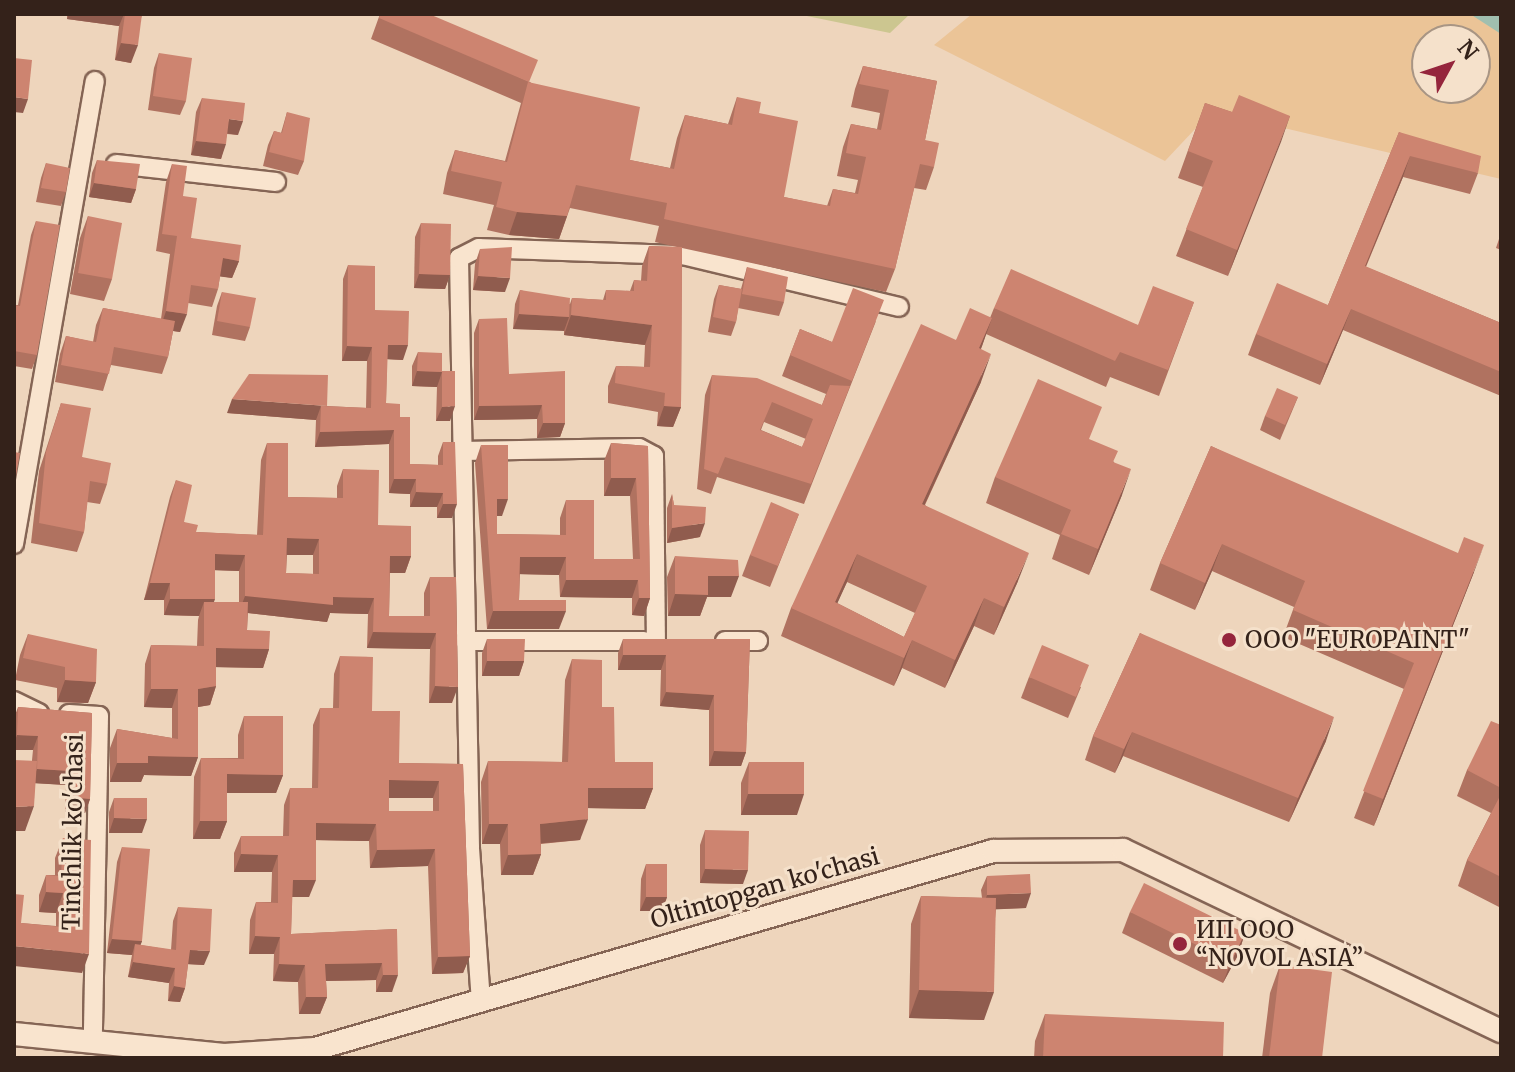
<!DOCTYPE html>
<html>
<head>
<meta charset="utf-8">
<style>
	body { margin:0 }
	#map { position:relative; width:1515px; height:1072px; overflow:hidden; background:#eed5bc; font-family:Merriweather,serif }
	div>[style] { position:absolute }
	.green>* { inset:0; background:#ccc690 }
	.sand>* { inset:0; background:#ebc497 }
	.water>* { inset:0; background:#a0bfaf }
	.roads { filter:drop-shadow(2px 0 #856555) drop-shadow(-2px 0 #856555) drop-shadow(0 2px #856555) drop-shadow(0 -2px #856555) }
	.minor>* { height:18px; margin:-9px; padding:0 9px; transform-origin:9px; border-radius:9px; background:#f9e4ce }
	.tertiary>* { height:22px; margin:-11px; padding:0 11px; transform-origin:11px; border-radius:11px; background:#f9e4ce }
	.wall>* { inset:0; background:#b07260 }
	.shaded-wall>* { inset:0; background:#905c4e }
	.building>* { inset:0; background:#cd8470 }
	.dots>* { width:22px; height:22px; translate:-50% -50%; box-sizing:border-box; border:4px solid #f5e1cb; border-radius:50% }
	span { translate:-50% -50%; white-space:nowrap; text-align:center; line-height:1.15; -webkit-text-stroke:6px #f5e1cb; paint-order:stroke }
	.poi-label { font-size:24px; color:#34221a }
	.left { translate:0 -50%; text-align:left }
	.street-label { font-size:24px; color:#34221a }
	.frame { position:absolute; inset:0; border:16px solid #34221a; pointer-events:none }
	.north { position:absolute; left:1411px; top:24px; width:80px; height:80px; box-sizing:border-box; background:#f5e1cb; border:2px solid #a89584; border-radius:50%; rotate:50deg; font-size:22px; font-weight:700; line-height:32px; text-align:center; color:#34221a }
	.north::after { content:''; display:block; margin:auto; width:28px; height:36px; background:#95253c; clip-path:polygon(50% 0,100% 100%,50% 72%,0 100%) }
</style>
</head>
<body>
<div id="map">
	<div class="green">
		<i style="clip-path:polygon(797px 14px,910px 14px,890px 33px)"></i>
	</div>
	<div class="sand">
		<i style="clip-path:polygon(evenodd,972px 14px,1501px 14px,1501px 179px,1212px 111px,1165px 161px,934px 45px,972px 14px,1427px 40px,1475px 40px,1475px 88px,1427px 88px,1427px 40px)"></i>
	</div>
	<div class="water">
		<i style="clip-path:polygon(1470px 14px,1501px 14px,1501px 34px)"></i>
	</div>
	<div class="roads">
		<div class="minor">
			<i style="left:116px;top:164px;width:161px;rotate:6.4deg"></i>
			<i style="left:461px;top:451px;width:178px;rotate:-1deg"></i>
			<i style="left:639px;top:448px;width:17px;rotate:28deg"></i>
			<i style="left:654px;top:456px;width:185px;rotate:89.4deg"></i>
			<i style="left:14px;top:544px;width:470px;rotate:-80.1deg"></i>
			<i style="left:465px;top:641px;width:179px"></i>
			<i style="left:725px;top:641px;width:33px"></i>
			<i style="left:14px;top:701px;width:28px;rotate:26deg"></i>
			<i style="left:69px;top:714px;width:30px;rotate:4deg"></i>
			<i style="left:99px;top:716px;width:322px;rotate:91.1deg"></i>
			<i style="left:481px;top:1002px;width:155px;rotate:-94.1deg"></i>
			<i style="left:470px;top:847px;width:589px;rotate:-91.07deg"></i>
			<i style="left:459px;top:258px;width:22px;rotate:-27deg"></i>
			<i style="left:479px;top:248px;width:204px;rotate:2deg"></i>
			<i style="left:683px;top:255px;width:222px;rotate:13.5deg"></i>
		</div>
		<div class="tertiary">
			<i style="left:14px;top:1034px;width:211px;rotate:5.7deg"></i>
			<i style="left:224px;top:1055px;width:91px;rotate:-3.8deg"></i>
			<i style="left:315px;top:1049px;width:706px;rotate:-16.28deg"></i>
			<i style="left:993px;top:851px;width:130px;rotate:-0.4deg"></i>
			<i style="left:1123px;top:850px;width:419px;rotate:25.6deg"></i>
		</div>
	</div>
	<div class="wall">
		<i style="clip-path:polygon(67px 14px,142px 14px,131px 63px,115px 60px,119px 26px,67px 19px)"></i>
		<i style="clip-path:polygon(380px 14px,530px 82px,630px 160px,670px 168px,677px 138px,685px 115px,728px 124px,737px 97px,759px 113px,784px 197px,827px 206px,833px 189px,855px 193px,858px 180px,837px 176px,843px 147px,851px 124px,877px 129px,880px 113px,851px 107px,855px 89px,863px 66px,937px 81px,925px 140px,934px 167px,926px 190px,914px 188px,895px 269px,886px 292px,682px 248px,681px 407px,673px 427px,657px 426px,658px 412px,608px 403px,608px 386px,616px 366px,644px 367px,645px 345px,564px 335px,564px 330px,513px 329px,515px 304px,520px 290px,570px 304px,572px 298px,603px 300px,606px 290px,630px 291px,634px 280px,641px 281px,642px 266px,649px 246px,677px 247px,655px 242px,659px 226px,570px 208px,559px 239px,509px 235px,487px 230px,494px 205px,443px 194px,447px 173px,455px 150px,505px 161px,521px 103px,371px 39px)"></i>
		<i style="clip-path:polygon(159px 53px,186px 101px,180px 115px,148px 110px,154px 68px)"></i>
		<i style="clip-path:polygon(202px 98px,238px 135px,227px 134px,221px 159px,191px 155px,196px 112px)"></i>
		<i style="clip-path:polygon(1205px 103px,1232px 112px,1290px 116px,1228px 276px,1176px 256px,1203px 187px,1178px 178px)"></i>
		<i style="clip-path:polygon(287px 112px,304px 161px,298px 175px,263px 166px,268px 145px,274px 131px,281px 133px)"></i>
		<i style="clip-path:polygon(1399px 132px,1478px 173px,1470px 194px,1403px 177px,1366px 267px,1501px 323px,1501px 396px,1343px 330px,1320px 385px,1248px 355px,1256px 334px,1328px 305px)"></i>
		<i style="clip-path:polygon(97px 160px,136px 189px,131px 203px,89px 197px,92px 173px)"></i>
		<i style="clip-path:polygon(46px 163px,66px 192px,61px 206px,36px 202px,41px 178px)"></i>
		<i style="clip-path:polygon(172px 164px,183px 196px,191px 238px,239px 261px,232px 278px,220px 276px,218px 289px,212px 307px,188px 303px,180px 332px,173px 331px,168px 357px,162px 374px,111px 365px,103px 391px,55px 382px,60px 354px,66px 336px,93px 342px,96px 325px,103px 308px,161px 319px,170px 254px,156px 251px,166px 182px)"></i>
		<i style="clip-path:polygon(88px 216px,112px 279px,104px 301px,70px 294px,80px 238px)"></i>
		<i style="clip-path:polygon(36px 221px,37px 355px,32px 369px,14px 366px,14px 305px,18px 305px,31px 235px)"></i>
		<i style="clip-path:polygon(421px 223px,450px 275px,445px 289px,414px 288px,415px 237px)"></i>
		<i style="clip-path:polygon(1501px 233px,1501px 250px,1496px 248px)"></i>
		<i style="clip-path:polygon(480px 249px,505px 292px,473px 290px,475px 264px)"></i>
		<i style="clip-path:polygon(348px 265px,403px 360px,387px 359px,386px 403px,400px 417px,410px 464px,438px 465px,438px 456px,443px 442px,452px 518px,437px 518px,437px 507px,410px 507px,410px 494px,389px 493px,389px 444px,315px 447px,316px 420px,227px 413px,327px 406px,366px 408px,367px 361px,342px 361px,343px 279px)"></i>
		<i style="clip-path:polygon(747px 267px,784px 302px,779px 316px,738px 308px,736px 322px,731px 336px,708px 332px,714px 299px,719px 285px,741px 289px)"></i>
		<i style="clip-path:polygon(222px 292px,250px 327px,245px 341px,212px 335px,217px 306px)"></i>
		<i style="clip-path:polygon(evenodd,1194px 302px,1159px 396px,1110px 377px,1106px 387px,986px 334px,981px 349px,981px 382px,925px 505px,1018px 581px,994px 635px,974px 626px,945px 688px,902px 668px,894px 686px,781px 636px,791px 608px,956px 340px,990px 318px,994px 308px,1138px 325px,1194px 302px,847px 582px,915px 613px,904px 637px,837px 603px,847px 582px)"></i>
		<i style="clip-path:polygon(479px 319px,509px 374px,565px 423px,560px 437px,537px 438px,537px 419px,474px 420px,474px 333px)"></i>
		<i style="clip-path:polygon(evenodd,876px 321px,804px 504px,717px 477px,711px 494px,697px 489px,705px 395px,712px 375px,822px 405px,826px 394px,782px 376px,800px 329px,832px 342px,876px 321px,764px 422px,806px 439px,802px 447px,761px 430px,764px 422px)"></i>
		<i style="clip-path:polygon(418px 352px,442px 372px,450px 421px,436px 421px,437px 386px,437px 387px,412px 386px,412px 366px)"></i>
		<i style="clip-path:polygon(1298px 397px,1280px 440px,1260px 430px,1265px 416px)"></i>
		<i style="clip-path:polygon(61px 403px,82px 457px,107px 484px,100px 504px,87px 502px,84px 532px,77px 552px,31px 543px,39px 471px)"></i>
		<i style="clip-path:polygon(1090px 440px,1114px 462px,1122px 495px,1089px 575px,1052px 559px,1060px 535px,986px 503px,995px 477px)"></i>
		<i style="clip-path:polygon(evenodd,267px 443px,288px 497px,337px 498px,337px 486px,343px 469px,378px 525px,411px 556px,405px 573px,390px 573px,389px 616px,424px 616px,424px 593px,430px 577px,452px 703px,429px 703px,430px 649px,367px 648px,368px 614px,330px 613px,327px 622px,248px 613px,247px 630px,269px 649px,263px 668px,216px 667px,216px 686px,210px 705px,198px 707px,198px 757px,191px 776px,144px 775px,141px 782px,110px 782px,110px 748px,117px 729px,172px 738px,172px 708px,144px 707px,145px 664px,151px 645px,197px 646px,198px 620px,199px 616px,164px 615px,164px 600px,144px 600px,170px 497px,176px 480px,184px 522px,196px 532px,257px 535px,261px 460px,267px 443px,287px 555px,313px 555px,313px 574px,286px 573px,287px 555px,267px 443px,215px 570px,239px 571px,239px 602px,214px 602px,215px 570px)"></i>
		<i style="clip-path:polygon(611px 443px,648px 446px,650px 598px,644px 616px,632px 615px,632px 598px,560px 597px,559px 575px,520px 574px,519px 600px,559px 629px,487px 629px,475px 463px,481px 445px,502px 516px,497px 516px,497px 534px,560px 535px,560px 518px,566px 500px,594px 559px,633px 559px,630px 496px,604px 496px,604px 461px)"></i>
		<i style="clip-path:polygon(1211px 446px,1474px 572px,1374px 826px,1354px 818px,1404px 689px,1283px 637px,1294px 607px,1212px 571px,1195px 610px,1150px 590px,1160px 563px)"></i>
		<i style="clip-path:polygon(672px 494px,674px 505px,700px 537px,667px 543px,667px 508px)"></i>
		<i style="clip-path:polygon(799px 514px,770px 587px,742px 576px,750px 555px)"></i>
		<i style="clip-path:polygon(675px 556px,731px 597px,707px 597px,700px 616px,668px 616px,667px 577px)"></i>
		<i style="clip-path:polygon(1140px 633px,1326px 741px,1289px 822px,1123px 756px,1115px 773px,1085px 760px,1093px 736px)"></i>
		<i style="clip-path:polygon(28px 634px,96px 682px,88px 703px,57px 702px,57px 688px,15px 680px,20px 655px)"></i>
		<i style="clip-path:polygon(487px 639px,524px 661px,519px 676px,482px 676px,482px 653px)"></i>
		<i style="clip-path:polygon(623px 639px,750px 639px,746px 752px,741px 766px,709px 766px,709px 710px,660px 706px,661px 670px,618px 670px,618px 653px)"></i>
		<i style="clip-path:polygon(evenodd,340px 656px,372px 711px,399px 763px,463px 764px,470px 956px,463px 973px,432px 974px,428px 866px,370px 868px,369px 841px,316px 840px,309px 897px,292px 897px,291px 934px,397px 929px,392px 992px,376px 992px,376px 980px,326px 981px,327px 997px,320px 1014px,299px 1014px,298px 982px,273px 981px,274px 954px,249px 954px,250px 920px,256px 902px,271px 902px,272px 872px,234px 872px,234px 853px,241px 836px,283px 836px,284px 805px,290px 788px,312px 788px,313px 725px,320px 708px,333px 708px,334px 674px,340px 656px,389px 798px,433px 798px,433px 811px,389px 811px,389px 798px)"></i>
		<i style="clip-path:polygon(572px 659px,602px 707px,615px 762px,653px 788px,645px 809px,588px 808px,580px 840px,541px 844px,541px 854px,533px 875px,501px 875px,500px 844px,482px 844px,481px 782px,488px 761px,562px 762px,565px 680px)"></i>
		<i style="clip-path:polygon(1029px 677px,1081px 687px,1068px 718px,1021px 698px)"></i>
		<i style="clip-path:polygon(18px 707px,92px 713px,90px 799px,85px 813px,65px 812px,66px 785px,35px 783px,25px 831px,33px 750px,14px 750px,14px 718px)"></i>
		<i style="clip-path:polygon(244px 716px,283px 775px,276px 793px,227px 793px,227px 821px,220px 839px,193px 839px,194px 777px,201px 758px,238px 758px,238px 735px)"></i>
		<i style="clip-path:polygon(1501px 725px,1501px 908px,1458px 886px,1467px 860px,1491px 813px,1457px 796px,1467px 770px)"></i>
		<i style="clip-path:polygon(749px 762px,797px 815px,741px 815px,741px 783px)"></i>
		<i style="clip-path:polygon(114px 798px,142px 833px,109px 833px,109px 812px)"></i>
		<i style="clip-path:polygon(705px 830px,743px 884px,700px 883px,700px 845px)"></i>
		<i style="clip-path:polygon(63px 838px,82px 973px,21px 923px,56px 926px,56px 913px,39px 912px,39px 895px,46px 875px,55px 875px,55px 858px)"></i>
		<i style="clip-path:polygon(122px 847px,142px 941px,140px 945px,171px 950px,173px 921px,178px 907px,204px 965px,188px 964px,185px 988px,180px 1002px,168px 1001px,169px 983px,128px 977px,132px 955px,107px 953px,117px 862px)"></i>
		<i style="clip-path:polygon(646px 864px,667px 897px,662px 911px,640px 911px,641px 879px)"></i>
		<i style="clip-path:polygon(987px 876px,1026px 908px,996px 909px,984px 1020px,909px 1018px,911px 924px,921px 896px,982px 898px,981px 890px)"></i>
		<i style="clip-path:polygon(1130px 912px,1245px 933px,1238px 955px,1223px 983px,1122px 933px)"></i>
		<i style="clip-path:polygon(1280px 965px,1322px 1058px,1262px 1058px,1270px 993px)"></i>
		<i style="clip-path:polygon(1045px 1014px,1223px 1058px,1034px 1058px,1035px 1041px)"></i>
	</div>
	<div class="shaded-wall">
		<i style="clip-path:polygon(69px 14px,124px 14px,119px 26px,67px 19px)"></i>
		<i style="clip-path:polygon(121px 43px,138px 45px,131px 63px,115px 60px)"></i>
		<i style="clip-path:polygon(14px 97px,28px 99px,23px 113px,14px 112px)"></i>
		<i style="clip-path:polygon(1290px 116px,1281px 142px,1228px 276px,1237px 250px)"></i>
		<i style="clip-path:polygon(229px 119px,243px 121px,238px 135px,224px 133px)"></i>
		<i style="clip-path:polygon(196px 141px,226px 144px,221px 159px,191px 155px)"></i>
		<i style="clip-path:polygon(1410px 156px,1403px 177px,1357px 287px,1365px 266px)"></i>
		<i style="clip-path:polygon(94px 183px,136px 189px,131px 203px,89px 197px)"></i>
		<i style="clip-path:polygon(517px 212px,567px 216px,559px 239px,509px 235px)"></i>
		<i style="clip-path:polygon(223px 258px,239px 261px,232px 278px,216px 276px)"></i>
		<i style="clip-path:polygon(419px 274px,450px 275px,445px 289px,414px 288px)"></i>
		<i style="clip-path:polygon(478px 276px,510px 278px,505px 292px,473px 290px)"></i>
		<i style="clip-path:polygon(1351px 309px,1343px 330px,1320px 385px,1327px 364px)"></i>
		<i style="clip-path:polygon(166px 311px,187px 314px,180px 332px,160px 329px)"></i>
		<i style="clip-path:polygon(519px 314px,569px 317px,564px 331px,513px 329px)"></i>
		<i style="clip-path:polygon(571px 315px,652px 325px,645px 345px,564px 335px)"></i>
		<i style="clip-path:polygon(992px 318px,982px 346px,968px 376px,979px 348px)"></i>
		<i style="clip-path:polygon(388px 345px,408px 345px,403px 360px,383px 359px)"></i>
		<i style="clip-path:polygon(347px 346px,372px 347px,367px 361px,342px 361px)"></i>
		<i style="clip-path:polygon(991px 354px,981px 382px,912px 532px,922px 504px)"></i>
		<i style="clip-path:polygon(417px 371px,442px 372px,437px 387px,412px 386px)"></i>
		<i style="clip-path:polygon(232px 399px,327px 406px,321px 406px,316px 420px,227px 413px)"></i>
		<i style="clip-path:polygon(542px 405px,537px 419px,474px 420px,479px 406px)"></i>
		<i style="clip-path:polygon(455px 406px,450px 421px,436px 421px,442px 407px)"></i>
		<i style="clip-path:polygon(664px 406px,681px 407px,673px 427px,657px 426px)"></i>
		<i style="clip-path:polygon(543px 423px,565px 423px,560px 437px,537px 438px)"></i>
		<i style="clip-path:polygon(394px 430px,389px 444px,315px 447px,320px 432px)"></i>
		<i style="clip-path:polygon(1131px 469px,1122px 495px,1089px 575px,1098px 549px)"></i>
		<i style="clip-path:polygon(611px 478px,636px 478px,630px 496px,604px 496px)"></i>
		<i style="clip-path:polygon(394px 479px,416px 479px,410px 494px,389px 493px)"></i>
		<i style="clip-path:polygon(416px 492px,443px 493px,437px 507px,410px 507px)"></i>
		<i style="clip-path:polygon(497px 499px,508px 499px,502px 516px,490px 516px)"></i>
		<i style="clip-path:polygon(443px 504px,457px 504px,452px 518px,437px 518px)"></i>
		<i style="clip-path:polygon(705px 523px,700px 537px,667px 543px,672px 528px)"></i>
		<i style="clip-path:polygon(287px 538px,319px 539px,313px 555px,281px 555px)"></i>
		<i style="clip-path:polygon(1222px 544px,1212px 571px,1195px 610px,1205px 583px)"></i>
		<i style="clip-path:polygon(1484px 545px,1474px 572px,1374px 826px,1383px 799px)"></i>
		<i style="clip-path:polygon(1029px 553px,1018px 581px,994px 635px,1004px 607px)"></i>
		<i style="clip-path:polygon(215px 554px,245px 555px,239px 571px,209px 570px)"></i>
		<i style="clip-path:polygon(857px 554px,847px 582px,828px 624px,835px 602px)"></i>
		<i style="clip-path:polygon(390px 556px,411px 556px,405px 573px,384px 573px)"></i>
		<i style="clip-path:polygon(520px 557px,566px 557px,559px 575px,513px 574px)"></i>
		<i style="clip-path:polygon(708px 576px,739px 576px,731px 597px,707px 597px,700px 616px,668px 616px,675px 594px)"></i>
		<i style="clip-path:polygon(566px 580px,638px 580px,632px 598px,560px 597px)"></i>
		<i style="clip-path:polygon(150px 583px,170px 583px,164px 600px,144px 600px)"></i>
		<i style="clip-path:polygon(245px 596px,333px 597px,374px 598px,368px 614px,330px 613px,327px 622px,239px 612px)"></i>
		<i style="clip-path:polygon(639px 598px,650px 598px,644px 616px,632px 615px)"></i>
		<i style="clip-path:polygon(984px 598px,974px 626px,945px 688px,955px 660px)"></i>
		<i style="clip-path:polygon(170px 599px,215px 599px,209px 616px,204px 602px,199px 616px,164px 615px)"></i>
		<i style="clip-path:polygon(493px 611px,566px 611px,559px 629px,487px 629px)"></i>
		<i style="clip-path:polygon(373px 632px,436px 633px,430px 649px,367px 648px)"></i>
		<i style="clip-path:polygon(912px 640px,902px 668px,894px 686px,904px 658px)"></i>
		<i style="clip-path:polygon(216px 648px,269px 649px,263px 668px,210px 667px)"></i>
		<i style="clip-path:polygon(623px 655px,666px 655px,661px 670px,618px 670px)"></i>
		<i style="clip-path:polygon(487px 661px,524px 661px,519px 676px,482px 676px)"></i>
		<i style="clip-path:polygon(65px 680px,96px 682px,88px 703px,57px 702px)"></i>
		<i style="clip-path:polygon(216px 686px,210px 705px,192px 708px,198px 689px)"></i>
		<i style="clip-path:polygon(435px 686px,458px 687px,452px 703px,429px 703px)"></i>
		<i style="clip-path:polygon(151px 689px,178px 689px,172px 708px,144px 707px)"></i>
		<i style="clip-path:polygon(666px 692px,714px 695px,709px 710px,660px 706px)"></i>
		<i style="clip-path:polygon(1334px 717px,1326px 741px,1289px 822px,1298px 798px)"></i>
		<i style="clip-path:polygon(1132px 732px,1123px 756px,1115px 773px,1124px 749px)"></i>
		<i style="clip-path:polygon(17px 735px,38px 736px,33px 750px,14px 750px,14px 743px)"></i>
		<i style="clip-path:polygon(714px 751px,746px 752px,741px 766px,709px 766px)"></i>
		<i style="clip-path:polygon(148px 756px,198px 757px,191px 776px,144px 775px,141px 782px,110px 782px,117px 763px)"></i>
		<i style="clip-path:polygon(37px 769px,71px 771px,66px 785px,31px 783px)"></i>
		<i style="clip-path:polygon(227px 774px,283px 775px,276px 793px,220px 793px)"></i>
		<i style="clip-path:polygon(389px 780px,439px 781px,433px 798px,383px 798px)"></i>
		<i style="clip-path:polygon(588px 788px,653px 788px,645px 809px,581px 808px)"></i>
		<i style="clip-path:polygon(748px 794px,804px 794px,797px 815px,741px 815px)"></i>
		<i style="clip-path:polygon(70px 797px,90px 799px,85px 813px,65px 812px)"></i>
		<i style="clip-path:polygon(34px 806px,25px 831px,14px 831px,14px 807px)"></i>
		<i style="clip-path:polygon(114px 818px,147px 819px,142px 833px,109px 833px)"></i>
		<i style="clip-path:polygon(588px 819px,580px 840px,533px 844px,540px 824px)"></i>
		<i style="clip-path:polygon(200px 821px,227px 821px,220px 839px,193px 839px)"></i>
		<i style="clip-path:polygon(316px 823px,376px 824px,369px 841px,310px 840px)"></i>
		<i style="clip-path:polygon(489px 824px,508px 824px,500px 844px,482px 844px)"></i>
		<i style="clip-path:polygon(435px 849px,428px 866px,370px 868px,377px 850px)"></i>
		<i style="clip-path:polygon(241px 854px,278px 855px,272px 872px,234px 872px)"></i>
		<i style="clip-path:polygon(541px 854px,533px 875px,501px 875px,508px 855px)"></i>
		<i style="clip-path:polygon(705px 869px,748px 870px,743px 884px,700px 883px)"></i>
		<i style="clip-path:polygon(293px 880px,316px 880px,309px 897px,286px 897px)"></i>
		<i style="clip-path:polygon(46px 892px,63px 893px,56px 913px,39px 912px)"></i>
		<i style="clip-path:polygon(1031px 893px,1026px 908px,982px 910px,987px 895px)"></i>
		<i style="clip-path:polygon(646px 897px,667px 897px,662px 911px,640px 911px)"></i>
		<i style="clip-path:polygon(1245px 933px,1238px 955px,1223px 983px,1231px 962px)"></i>
		<i style="clip-path:polygon(255px 936px,280px 937px,274px 954px,249px 954px)"></i>
		<i style="clip-path:polygon(112px 939px,142px 941px,137px 955px,135px 944px,132px 955px,107px 953px)"></i>
		<i style="clip-path:polygon(14px 946px,89px 954px,82px 973px,14px 966px)"></i>
		<i style="clip-path:polygon(190px 950px,210px 951px,204px 965px,185px 964px)"></i>
		<i style="clip-path:polygon(470px 956px,463px 973px,432px 974px,438px 957px)"></i>
		<i style="clip-path:polygon(133px 962px,175px 968px,169px 983px,128px 977px)"></i>
		<i style="clip-path:polygon(382px 963px,376px 980px,319px 981px,325px 964px)"></i>
		<i style="clip-path:polygon(279px 964px,305px 965px,298px 982px,273px 981px)"></i>
		<i style="clip-path:polygon(383px 975px,398px 975px,392px 992px,376px 992px)"></i>
		<i style="clip-path:polygon(174px 986px,185px 988px,180px 1002px,168px 1001px)"></i>
		<i style="clip-path:polygon(919px 990px,994px 992px,984px 1020px,909px 1018px)"></i>
		<i style="clip-path:polygon(306px 997px,327px 997px,320px 1014px,299px 1014px)"></i>
	</div>
	<div class="building">
		<i style="clip-path:polygon(125px 14px,142px 14px,138px 45px,121px 43px)"></i>
		<i style="clip-path:polygon(380px 14px,429px 14px,538px 60px,529px 82px,379px 18px)"></i>
		<i style="clip-path:polygon(159px 53px,192px 58px,186px 101px,153px 96px)"></i>
		<i style="clip-path:polygon(14px 58px,32px 60px,28px 99px,14px 97px)"></i>
		<i style="clip-path:polygon(863px 66px,937px 81px,925px 140px,939px 143px,934px 167px,920px 164px,895px 269px,664px 219px,667px 203px,576px 185px,567px 216px,517px 212px,496px 207px,502px 182px,451px 171px,455px 150px,507px 162px,528px 82px,640px 107px,630px 160px,674px 169px,685px 115px,732px 125px,737px 97px,761px 102px,759px 113px,798px 121px,784px 197px,830px 206px,833px 189px,858px 194px,866px 157px,846px 153px,851px 124px,881px 130px,889px 90px,859px 84px)"></i>
		<i style="clip-path:polygon(1239px 95px,1290px 116px,1237px 250px,1186px 229px,1213px 161px,1188px 151px,1205px 103px,1232px 112px)"></i>
		<i style="clip-path:polygon(202px 98px,245px 103px,243px 121px,229px 119px,226px 144px,196px 141px)"></i>
		<i style="clip-path:polygon(287px 112px,310px 118px,304px 161px,269px 152px,274px 131px,282px 133px)"></i>
		<i style="clip-path:polygon(1399px 132px,1481px 156px,1478px 173px,1410px 156px,1365px 266px,1501px 323px,1501px 372px,1351px 309px,1327px 364px,1256px 334px,1277px 283px,1328px 305px)"></i>
		<i style="clip-path:polygon(97px 160px,140px 164px,136px 189px,94px 183px)"></i>
		<i style="clip-path:polygon(46px 163px,70px 168px,66px 192px,41px 188px)"></i>
		<i style="clip-path:polygon(172px 164px,187px 166px,183px 196px,197px 198px,191px 238px,241px 245px,239px 261px,223px 258px,218px 289px,191px 285px,187px 314px,166px 311px,177px 236px,162px 234px)"></i>
		<i style="clip-path:polygon(88px 216px,122px 223px,112px 279px,78px 273px)"></i>
		<i style="clip-path:polygon(36px 221px,60px 225px,37px 355px,14px 351px,14px 305px,20px 306px)"></i>
		<i style="clip-path:polygon(421px 223px,451px 224px,450px 275px,419px 274px)"></i>
		<i style="clip-path:polygon(649px 246px,682px 247px,681px 407px,664px 406px,665px 393px,615px 383px,616px 366px,650px 367px,652px 325px,571px 315px,572px 298px,606px 300px,606px 290px,634px 291px,634px 280px,647px 281px)"></i>
		<i style="clip-path:polygon(512px 247px,510px 278px,478px 276px,480px 249px)"></i>
		<i style="clip-path:polygon(348px 265px,375px 266px,375px 310px,409px 311px,408px 345px,388px 345px,386px 403px,400px 404px,400px 417px,410px 417px,410px 464px,443px 465px,443px 442px,455px 442px,457px 504px,443px 504px,443px 493px,416px 492px,416px 479px,394px 479px,394px 430px,320px 432px,321px 406px,371px 408px,372px 347px,347px 346px)"></i>
		<i style="clip-path:polygon(747px 267px,788px 277px,784px 302px,742px 294px)"></i>
		<i style="clip-path:polygon(1011px 269px,1138px 325px,1153px 286px,1194px 302px,1168px 370px,1120px 352px,1115px 361px,994px 308px)"></i>
		<i style="clip-path:polygon(719px 285px,742px 289px,736px 322px,713px 317px)"></i>
		<i style="clip-path:polygon(853px 288px,884px 300px,852px 381px,790px 355px,800px 329px,832px 342px)"></i>
		<i style="clip-path:polygon(520px 290px,570px 298px,569px 317px,519px 314px)"></i>
		<i style="clip-path:polygon(222px 292px,256px 298px,250px 327px,217px 321px)"></i>
		<i style="clip-path:polygon(103px 308px,175px 321px,168px 357px,114px 347px,109px 374px,61px 365px,66px 336px,96px 342px)"></i>
		<i style="clip-path:polygon(evenodd,970px 308px,992px 318px,979px 348px,991px 354px,922px 504px,1029px 553px,1004px 607px,984px 598px,955px 660px,912px 640px,904px 658px,791px 608px,921px 324px,956px 340px,970px 308px,857px 554px,927px 586px,904px 637px,835px 602px,857px 554px)"></i>
		<i style="clip-path:polygon(507px 318px,509px 374px,565px 371px,565px 423px,543px 423px,542px 405px,479px 406px,479px 319px)"></i>
		<i style="clip-path:polygon(418px 352px,442px 353px,442px 372px,417px 371px)"></i>
		<i style="clip-path:polygon(442px 371px,455px 371px,455px 406px,442px 407px)"></i>
		<i style="clip-path:polygon(249px 374px,328px 375px,327px 406px,232px 399px)"></i>
		<i style="clip-path:polygon(evenodd,712px 375px,757px 378px,822px 405px,830px 385px,850px 386px,811px 484px,725px 457px,718px 474px,704px 469px,712px 375px,772px 402px,813px 419px,802px 447px,760px 430px,772px 402px)"></i>
		<i style="clip-path:polygon(1038px 379px,1102px 407px,1089px 439px,1118px 451px,1113px 462px,1131px 469px,1098px 549px,1061px 534px,1071px 510px,995px 477px)"></i>
		<i style="clip-path:polygon(1277px 388px,1298px 397px,1285px 425px,1265px 416px)"></i>
		<i style="clip-path:polygon(61px 403px,91px 408px,82px 457px,111px 463px,107px 484px,90px 481px,84px 532px,39px 523px,46px 452px)"></i>
		<i style="clip-path:polygon(evenodd,267px 443px,288px 443px,288px 497px,343px 498px,343px 469px,379px 470px,378px 525px,411px 526px,411px 556px,390px 556px,389px 616px,430px 616px,430px 577px,456px 577px,458px 687px,435px 686px,436px 633px,373px 632px,374px 598px,333px 597px,333px 605px,245px 596px,245px 555px,215px 554px,215px 599px,170px 599px,170px 583px,150px 583px,176px 480px,192px 485px,184px 522px,198px 525px,196px 532px,263px 535px,267px 443px,287px 538px,319px 539px,319px 574px,286px 573px,287px 538px)"></i>
		<i style="clip-path:polygon(611px 443px,648px 446px,650px 598px,639px 598px,638px 580px,566px 580px,566px 557px,520px 557px,519px 600px,566px 600px,566px 611px,493px 611px,481px 445px,508px 445px,508px 499px,497px 499px,497px 534px,566px 535px,566px 500px,594px 500px,594px 559px,640px 559px,636px 478px,611px 478px)"></i>
		<i style="clip-path:polygon(1211px 446px,1458px 553px,1464px 537px,1484px 545px,1383px 799px,1363px 791px,1414px 663px,1293px 610px,1305px 581px,1222px 544px,1205px 583px,1160px 563px)"></i>
		<i style="clip-path:polygon(14px 452px,20px 453px,16px 476px,14px 475px)"></i>
		<i style="clip-path:polygon(672px 494px,674px 505px,706px 507px,705px 523px,672px 528px)"></i>
		<i style="clip-path:polygon(771px 502px,799px 514px,778px 566px,750px 555px)"></i>
		<i style="clip-path:polygon(675px 556px,738px 560px,739px 576px,708px 576px,708px 595px,675px 594px)"></i>
		<i style="clip-path:polygon(204px 602px,248px 602px,247px 630px,270px 631px,269px 649px,216px 648px,216px 686px,198px 689px,198px 757px,148px 756px,148px 763px,117px 763px,117px 729px,178px 739px,178px 689px,151px 689px,151px 645px,204px 646px)"></i>
		<i style="clip-path:polygon(1140px 633px,1334px 717px,1298px 798px,1132px 732px,1124px 749px,1093px 736px)"></i>
		<i style="clip-path:polygon(28px 634px,97px 649px,96px 682px,65px 680px,65px 667px,23px 658px)"></i>
		<i style="clip-path:polygon(487px 639px,525px 639px,524px 661px,487px 661px)"></i>
		<i style="clip-path:polygon(623px 639px,750px 639px,746px 752px,714px 751px,714px 695px,666px 692px,666px 655px,623px 655px)"></i>
		<i style="clip-path:polygon(1042px 645px,1089px 665px,1076px 697px,1029px 677px)"></i>
		<i style="clip-path:polygon(evenodd,340px 656px,373px 657px,372px 711px,400px 711px,399px 763px,463px 764px,470px 956px,438px 957px,435px 849px,377px 850px,376px 824px,316px 823px,316px 880px,293px 880px,291px 934px,397px 929px,398px 975px,383px 975px,382px 963px,325px 964px,327px 997px,306px 997px,305px 965px,279px 964px,280px 937px,255px 936px,256px 902px,278px 903px,278px 855px,241px 854px,241px 836px,289px 836px,290px 788px,318px 788px,320px 708px,339px 708px,340px 656px,389px 780px,439px 781px,439px 811px,389px 811px,389px 780px)"></i>
		<i style="clip-path:polygon(572px 659px,602px 660px,602px 707px,614px 707px,615px 762px,653px 762px,653px 788px,588px 788px,588px 819px,540px 824px,541px 854px,508px 855px,508px 824px,489px 824px,488px 761px,568px 762px)"></i>
		<i style="clip-path:polygon(18px 707px,92px 713px,90px 799px,70px 797px,71px 771px,37px 769px,38px 736px,17px 735px)"></i>
		<i style="clip-path:polygon(244px 716px,283px 716px,283px 775px,227px 774px,227px 821px,200px 821px,201px 758px,244px 759px)"></i>
		<i style="clip-path:polygon(1491px 721px,1501px 725px,1501px 788px,1467px 770px)"></i>
		<i style="clip-path:polygon(14px 760px,37px 761px,34px 806px,14px 807px)"></i>
		<i style="clip-path:polygon(749px 762px,804px 762px,804px 794px,748px 794px)"></i>
		<i style="clip-path:polygon(1501px 794px,1501px 877px,1467px 860px)"></i>
		<i style="clip-path:polygon(114px 798px,147px 798px,147px 819px,114px 818px)"></i>
		<i style="clip-path:polygon(705px 830px,749px 831px,748px 870px,705px 869px)"></i>
		<i style="clip-path:polygon(63px 838px,91px 840px,89px 954px,14px 946px,14px 894px,24px 895px,21px 923px,62px 927px,63px 893px,46px 892px,46px 875px,61px 876px)"></i>
		<i style="clip-path:polygon(122px 847px,150px 849px,142px 941px,112px 939px)"></i>
		<i style="clip-path:polygon(646px 864px,667px 864px,667px 897px,646px 897px)"></i>
		<i style="clip-path:polygon(1030px 874px,1031px 893px,987px 895px,987px 876px)"></i>
		<i style="clip-path:polygon(1144px 883px,1245px 933px,1231px 962px,1130px 912px)"></i>
		<i style="clip-path:polygon(921px 896px,996px 898px,994px 992px,919px 990px)"></i>
		<i style="clip-path:polygon(178px 907px,212px 909px,210px 951px,190px 950px,185px 988px,174px 986px,175px 968px,133px 962px,135px 944px,176px 950px)"></i>
		<i style="clip-path:polygon(1280px 965px,1332px 972px,1322px 1058px,1269px 1058px)"></i>
		<i style="clip-path:polygon(1045px 1014px,1224px 1022px,1223px 1058px,1043px 1058px)"></i>
	</div>
	<div class="dots">
		<i style="left:1229px;top:640px;background:#95253c"></i>
		<i style="left:1180px;top:944px;background:#95253c"></i>
	</div>
	<div class="poi-label">
		<span class="left" style="left:1245px;top:640px">OOO "EUROPAINT"</span>
		<span class="left" style="left:1196px;top:944px">ИП ООО<br>“NOVOL ASIA”</span>
	</div>
	<div class="street-label">
		<span style="left:73px;top:832px;rotate:-89deg">Tinchlik ko'chasi</span>
		<span style="left:765px;top:888px;rotate:-16deg">Oltintopgan ko'chasi</span>
	</div>
	<div class="frame"></div>
	<div class="north">N</div>
</div>
</body>
</html>
